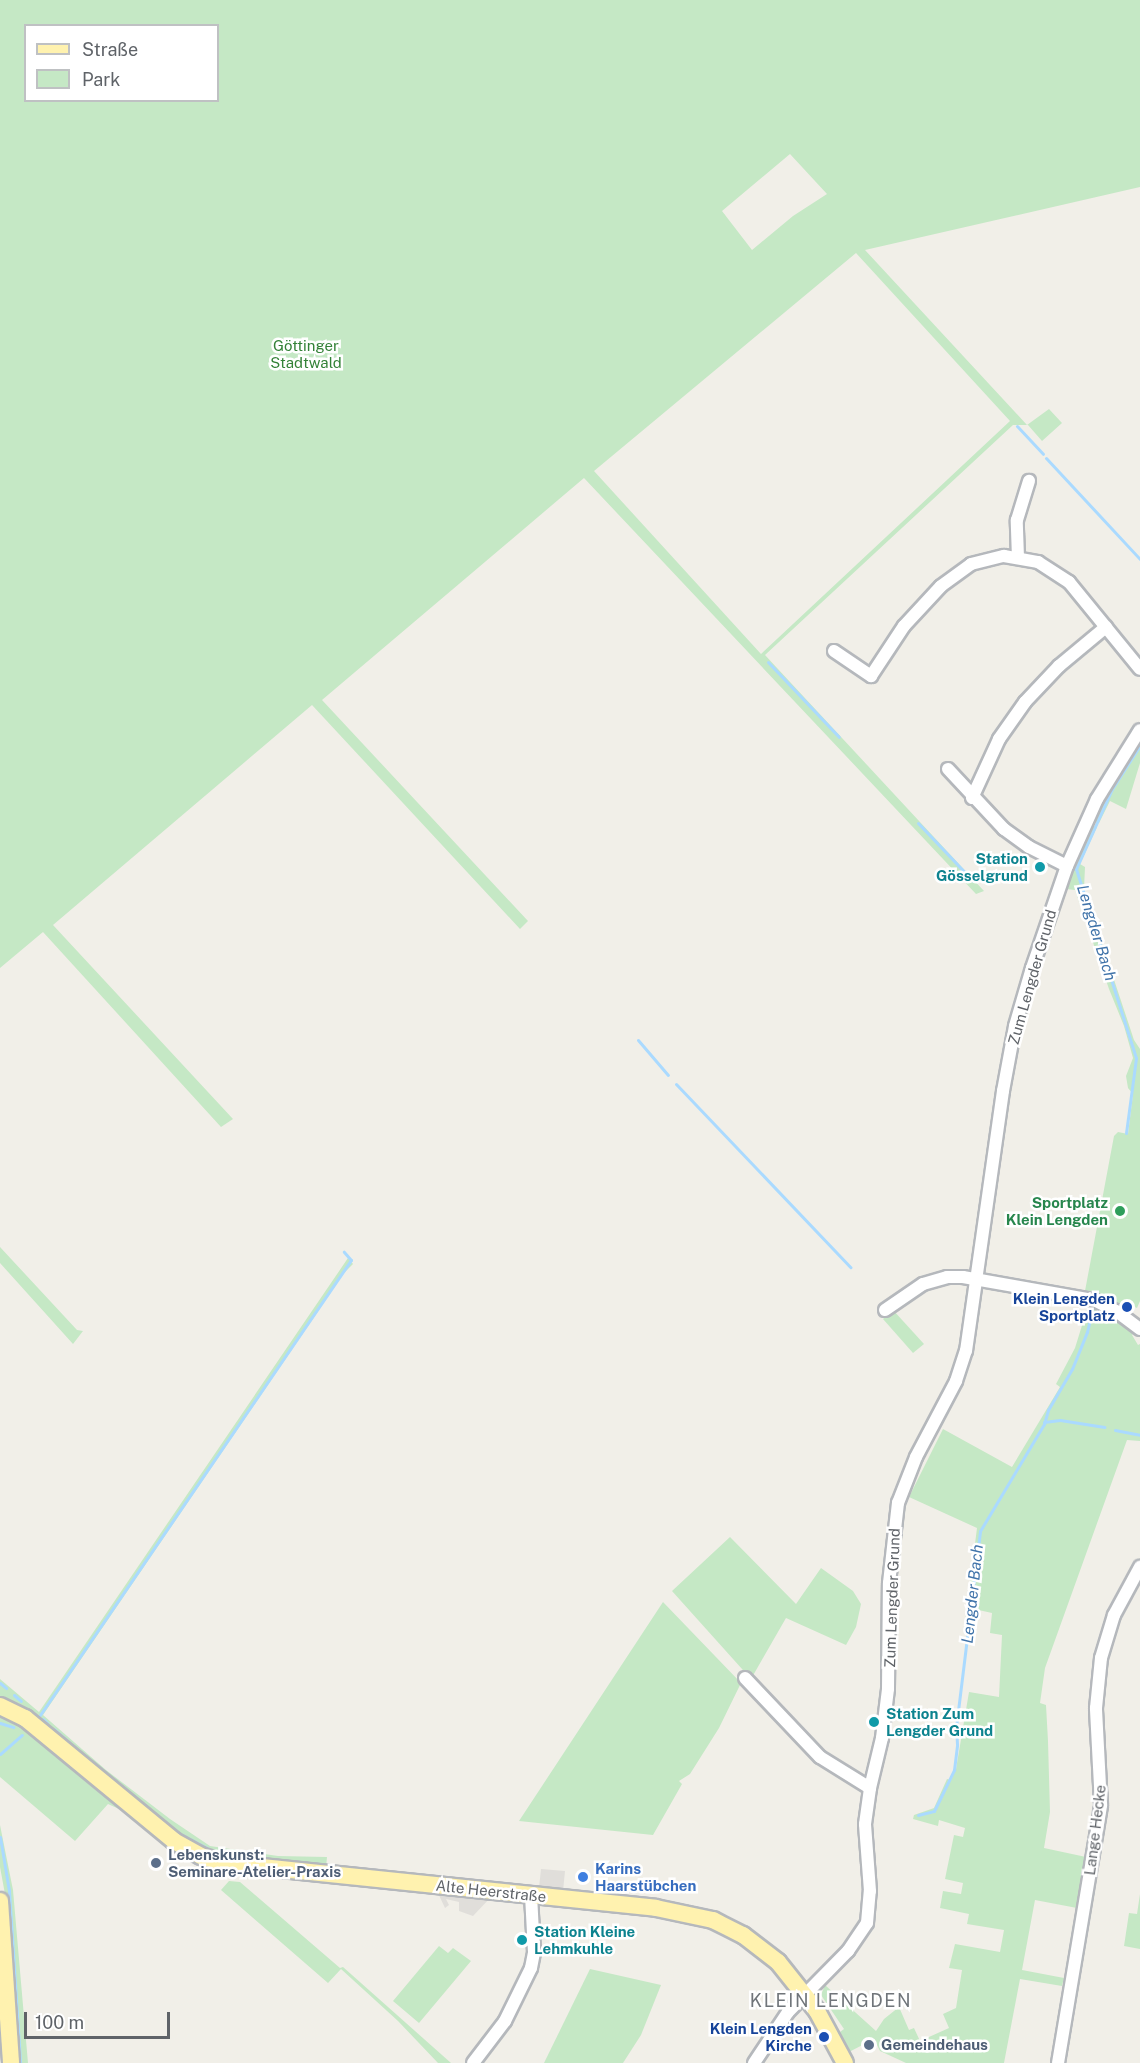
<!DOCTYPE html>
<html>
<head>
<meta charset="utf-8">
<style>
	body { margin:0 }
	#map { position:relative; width:1140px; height:2063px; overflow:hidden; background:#f1efe8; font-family:"Public Sans",sans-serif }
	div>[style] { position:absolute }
	.industrial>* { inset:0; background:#e0deda }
	.green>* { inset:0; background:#c5e8c5 }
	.stream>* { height:3px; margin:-1.5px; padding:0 1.5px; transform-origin:1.5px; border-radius:1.5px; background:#aadaff }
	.roads { filter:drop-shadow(2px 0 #b5b8bc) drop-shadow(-2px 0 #b5b8bc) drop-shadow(0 2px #b5b8bc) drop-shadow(0 -2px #b5b8bc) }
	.minor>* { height:12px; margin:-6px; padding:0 6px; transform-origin:6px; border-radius:6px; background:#fff }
	.major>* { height:16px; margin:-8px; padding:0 8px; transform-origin:8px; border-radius:8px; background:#fff2af }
	.dots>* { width:16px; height:16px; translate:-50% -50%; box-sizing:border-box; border:3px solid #fff; border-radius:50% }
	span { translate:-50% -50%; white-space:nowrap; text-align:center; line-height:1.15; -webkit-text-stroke:5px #fff; paint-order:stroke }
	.park-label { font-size:15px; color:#348238 }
	.culture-label { font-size:15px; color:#0d838f; font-weight:700 }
	.right { translate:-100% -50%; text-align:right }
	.left { translate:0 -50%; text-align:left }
	.street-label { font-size:15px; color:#5f6368 }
	.leisure-label { font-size:15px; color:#27864d; font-weight:700 }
	.transit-label { font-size:15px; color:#164399; font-weight:700 }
	.service-label { font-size:15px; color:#4e5e75; font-weight:700 }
	.shop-label { font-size:15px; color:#366cbe; font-weight:700 }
	.water-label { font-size:16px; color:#4174aa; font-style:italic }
	.quarter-label { font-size:18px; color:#70757a; letter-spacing:1.5px }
	.legend { position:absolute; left:24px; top:24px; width:195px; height:78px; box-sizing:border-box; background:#fff; border:2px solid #bfc1c3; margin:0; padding:8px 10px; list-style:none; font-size:18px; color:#5f6368 }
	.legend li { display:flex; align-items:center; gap:12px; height:30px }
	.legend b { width:30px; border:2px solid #bfc1c3 }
	.scale { position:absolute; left:24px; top:2012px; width:146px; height:27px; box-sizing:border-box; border:3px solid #5f6368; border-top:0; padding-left:8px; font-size:18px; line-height:21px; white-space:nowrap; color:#5f6368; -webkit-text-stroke:4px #fff; paint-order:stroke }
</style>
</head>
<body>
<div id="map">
	<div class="industrial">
		<i style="clip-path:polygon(541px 1869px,565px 1871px,563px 1891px,539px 1888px)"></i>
		<i style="clip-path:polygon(437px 1891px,491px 1897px,473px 1916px,459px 1911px,459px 1902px,446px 1899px,449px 1905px,445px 1908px)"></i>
	</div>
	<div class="green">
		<i style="clip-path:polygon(evenodd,0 0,1140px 0,1140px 187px,865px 250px,1027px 425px,1049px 409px,1062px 423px,1042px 441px,1028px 425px,1013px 425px,765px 655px,984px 891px,976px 894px,584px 478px,322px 700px,528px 921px,520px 929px,312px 705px,53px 925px,233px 1119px,221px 1127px,43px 932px,0 968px,0 0,26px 26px,218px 26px,218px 100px,26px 100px,26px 26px,0 0,790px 154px,827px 194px,793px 216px,752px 250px,722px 211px,790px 154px,0 0,856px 253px,1010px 421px,761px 654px,594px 471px,856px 253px)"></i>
		<i style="clip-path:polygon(1140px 739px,1140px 763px,1126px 809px,1110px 801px,1099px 823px,1092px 820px)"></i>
		<i style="clip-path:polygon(1090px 825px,1097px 827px,1080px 864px,1085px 867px,1084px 889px,1134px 1040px,1140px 1049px,1140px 1301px,1137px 1308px,1126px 1303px,1125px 1307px,1118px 1308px,1085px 1291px,1114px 1136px,1118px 1132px,1128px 1134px,1133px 1094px,1128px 1088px,1126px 1076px,1133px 1058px,1124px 1026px,1109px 989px,1075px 890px,1066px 889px,1072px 873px,1070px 872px)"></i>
		<i style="clip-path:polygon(0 1247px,77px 1330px,83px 1331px,73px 1344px,0 1263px)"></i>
		<i style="clip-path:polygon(348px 1258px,353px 1264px,344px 1273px,43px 1715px,106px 1770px,170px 1819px,210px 1846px,278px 1856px,327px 1857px,326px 1868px,224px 1857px,184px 1840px,21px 1708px,0 1698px,0 1679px,39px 1712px)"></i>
		<i style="clip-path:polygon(1088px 1306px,1112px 1316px,1134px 1333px,1132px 1335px,1138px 1345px,1140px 1344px,1140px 1441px,1127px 1440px,1045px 1668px,1040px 1703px,1046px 1705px,1048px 1741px,1050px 1812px,1044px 1848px,1086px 1857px,1077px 1908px,1035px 1900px,1022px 1970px,1064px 1978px,1062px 1986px,1020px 1979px,1004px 2063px,906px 2063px,880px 2051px,874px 2039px,849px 2052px,840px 2032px,844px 2029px,821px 1995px,825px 1985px,876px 2031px,884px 2019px,899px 2007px,909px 2030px,914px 2028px,920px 2041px,949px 2028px,943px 2014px,956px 2008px,962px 1970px,949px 1968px,955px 1944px,1000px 1952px,1004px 1930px,967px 1924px,969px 1914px,940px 1908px,943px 1891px,961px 1894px,963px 1883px,945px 1879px,954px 1835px,963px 1837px,965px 1828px,939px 1820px,938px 1826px,913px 1819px,914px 1815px,934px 1808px,947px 1779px,951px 1780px,956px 1769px,969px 1692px,999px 1697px,1002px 1635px,990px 1633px,992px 1613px,974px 1609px,970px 1631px,964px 1630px,977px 1528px,909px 1497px,943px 1429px,1012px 1467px,1060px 1387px,1056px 1384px,1075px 1348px)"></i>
		<i style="clip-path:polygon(893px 1310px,924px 1344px,913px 1353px,883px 1319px)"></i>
		<i style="clip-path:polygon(730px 1537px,796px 1604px,821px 1568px,853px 1591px,861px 1604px,856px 1627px,846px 1645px,786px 1618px,751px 1679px,672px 1591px)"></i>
		<i style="clip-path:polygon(663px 1602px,741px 1683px,719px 1728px,690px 1774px,679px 1781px,682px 1784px,653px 1835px,519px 1821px)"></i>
		<i style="clip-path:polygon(0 1713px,10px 1716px,122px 1805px,119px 1809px,108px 1804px,75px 1841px,0 1777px)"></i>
		<i style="clip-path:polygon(0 1825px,13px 1890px,28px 2063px,16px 2063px,7px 1905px,0 1867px)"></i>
		<i style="clip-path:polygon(229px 1881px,240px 1882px,340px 1968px,343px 1967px,451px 2063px,438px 2063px,398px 2021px,341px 1969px,328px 1983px,221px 1890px)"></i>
		<i style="clip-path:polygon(1140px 1894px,1140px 1949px,1124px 1946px,1129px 1913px,1137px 1914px)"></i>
		<i style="clip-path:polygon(439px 1946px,448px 1953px,453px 1948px,471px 1961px,419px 2023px,393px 2001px)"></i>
		<i style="clip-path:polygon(590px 1969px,661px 1985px,641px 2035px,623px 2063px,544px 2063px)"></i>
	</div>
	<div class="stream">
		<i style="left:1017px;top:426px;width:38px;rotate:47deg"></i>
		<i style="left:1046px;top:458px;width:138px;rotate:47.1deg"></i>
		<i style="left:768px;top:662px;width:103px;rotate:46.6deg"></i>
		<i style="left:918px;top:823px;width:80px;rotate:46.5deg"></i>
		<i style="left:638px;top:1040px;width:46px;rotate:49.4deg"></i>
		<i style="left:676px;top:1084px;width:253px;rotate:46.4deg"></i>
		<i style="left:1126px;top:1133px;width:76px;rotate:-82.4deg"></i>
		<i style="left:1136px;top:1058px;width:198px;rotate:-107.6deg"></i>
		<i style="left:1076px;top:869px;width:88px;rotate:-65.8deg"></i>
		<i style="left:1112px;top:789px;width:52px;rotate:-57.5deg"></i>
		<i style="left:1044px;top:1422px;width:16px;rotate:-7deg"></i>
		<i style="left:1060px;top:1420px;width:45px;rotate:9deg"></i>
		<i style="left:1115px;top:1430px;width:25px;rotate:11deg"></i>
		<i style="left:0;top:1683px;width:8px;rotate:40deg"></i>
		<i style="left:14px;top:1695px;width:9px;rotate:41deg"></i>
		<i style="left:40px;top:1715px;width:551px;rotate:-55.65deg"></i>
		<i style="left:351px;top:1260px;width:11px;rotate:-131deg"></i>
		<i style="left:43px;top:1719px;width:6px;rotate:45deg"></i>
		<i style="left:0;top:1723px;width:14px;rotate:17deg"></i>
		<i style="left:54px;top:1729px;width:50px;rotate:41.7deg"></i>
		<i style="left:0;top:1754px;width:29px;rotate:-41deg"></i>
		<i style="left:918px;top:1815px;width:16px;rotate:-14deg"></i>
		<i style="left:934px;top:1811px;width:46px;rotate:-64deg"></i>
		<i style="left:954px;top:1770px;width:26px;rotate:-83deg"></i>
		<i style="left:957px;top:1744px;width:17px;rotate:-93deg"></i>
		<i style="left:956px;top:1727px;width:197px;rotate:-83deg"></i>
		<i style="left:980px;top:1531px;width:125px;rotate:-59.1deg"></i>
		<i style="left:1044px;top:1424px;width:15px;rotate:-74deg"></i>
		<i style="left:1048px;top:1410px;width:48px;rotate:-59.7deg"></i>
		<i style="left:1072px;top:1369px;width:40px;rotate:-68deg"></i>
		<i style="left:1087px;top:1332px;width:22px;rotate:-77deg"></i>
		<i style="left:173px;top:1830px;width:40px;rotate:28deg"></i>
		<i style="left:0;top:1837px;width:55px;rotate:80.5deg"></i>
		<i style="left:9px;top:1891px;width:172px;rotate:86.3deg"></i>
	</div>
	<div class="roads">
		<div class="minor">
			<i style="left:1018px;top:558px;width:38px;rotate:-92deg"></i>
			<i style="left:1017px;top:520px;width:41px;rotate:-72.9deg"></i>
			<i style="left:834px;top:651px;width:45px;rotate:34deg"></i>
			<i style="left:871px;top:676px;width:60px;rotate:-56.6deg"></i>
			<i style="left:904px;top:626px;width:54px;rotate:-47.2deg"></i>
			<i style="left:941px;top:586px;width:37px;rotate:-36deg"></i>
			<i style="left:971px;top:564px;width:34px;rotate:-14deg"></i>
			<i style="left:1004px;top:556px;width:35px;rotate:10deg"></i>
			<i style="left:1038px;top:562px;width:37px;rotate:33deg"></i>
			<i style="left:1069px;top:582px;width:112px;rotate:50.8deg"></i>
			<i style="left:948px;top:769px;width:82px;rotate:47deg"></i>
			<i style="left:1004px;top:829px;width:31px;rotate:36deg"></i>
			<i style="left:1029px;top:847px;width:42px;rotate:26.6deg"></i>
			<i style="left:972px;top:798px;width:65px;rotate:-65.4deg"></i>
			<i style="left:999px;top:739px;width:45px;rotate:-54.9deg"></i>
			<i style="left:1025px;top:702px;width:50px;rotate:-46.6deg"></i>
			<i style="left:1059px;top:666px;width:61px;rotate:-39.7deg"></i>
			<i style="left:885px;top:1310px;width:46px;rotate:-34.4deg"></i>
			<i style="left:923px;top:1284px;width:25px;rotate:-16deg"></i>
			<i style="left:947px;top:1277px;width:16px"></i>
			<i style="left:963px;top:1277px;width:133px;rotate:10deg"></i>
			<i style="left:1094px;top:1300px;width:25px;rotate:27deg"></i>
			<i style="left:1116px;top:1311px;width:30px;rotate:37deg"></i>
			<i style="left:745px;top:1678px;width:109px;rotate:46.5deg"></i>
			<i style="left:820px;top:1757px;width:59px;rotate:31.8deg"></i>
			<i style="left:473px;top:2063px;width:53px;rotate:-52.7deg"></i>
			<i style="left:505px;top:2021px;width:59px;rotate:-63.9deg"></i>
			<i style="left:531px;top:1968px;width:16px;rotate:-79deg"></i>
			<i style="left:534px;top:1952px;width:57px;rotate:-93deg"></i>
			<i style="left:754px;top:2063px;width:61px;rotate:-56.3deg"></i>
			<i style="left:788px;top:2012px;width:86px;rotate:-45.5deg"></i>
			<i style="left:848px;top:1951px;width:34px;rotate:-56deg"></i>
			<i style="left:867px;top:1923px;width:32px;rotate:-85deg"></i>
			<i style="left:870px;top:1891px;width:67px;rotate:-94.3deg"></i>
			<i style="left:865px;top:1824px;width:36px;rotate:-82deg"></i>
			<i style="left:870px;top:1788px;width:51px;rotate:-76.5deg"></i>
			<i style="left:882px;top:1738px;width:49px;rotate:-83deg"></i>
			<i style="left:888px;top:1689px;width:106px;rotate:-89.5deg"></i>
			<i style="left:889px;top:1583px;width:81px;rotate:-83.6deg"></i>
			<i style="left:898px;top:1503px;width:49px;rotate:-68.6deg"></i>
			<i style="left:916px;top:1457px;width:86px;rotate:-62.2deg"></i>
			<i style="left:956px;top:1381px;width:32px;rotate:-72deg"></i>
			<i style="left:966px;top:1351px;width:263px;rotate:-81.9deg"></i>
			<i style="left:1003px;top:1091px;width:66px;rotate:-79.5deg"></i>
			<i style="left:1015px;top:1026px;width:60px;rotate:-73.7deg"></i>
			<i style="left:1032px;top:968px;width:108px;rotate:-71.1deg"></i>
			<i style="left:1067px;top:866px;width:73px;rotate:-65.9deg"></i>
			<i style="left:1097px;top:799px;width:81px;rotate:-58.1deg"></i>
			<i style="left:1058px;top:2063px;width:262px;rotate:-80.5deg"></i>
			<i style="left:1101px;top:1805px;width:97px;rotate:-93deg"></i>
			<i style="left:1096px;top:1708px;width:50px;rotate:-84.3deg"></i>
			<i style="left:1101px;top:1658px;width:45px;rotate:-73.2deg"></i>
			<i style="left:1114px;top:1615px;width:55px;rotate:-61.6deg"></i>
		</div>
		<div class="major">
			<i style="left:0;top:1706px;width:28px;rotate:26deg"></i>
			<i style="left:25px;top:1718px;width:193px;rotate:39.5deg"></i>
			<i style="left:174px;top:1841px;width:31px;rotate:29deg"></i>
			<i style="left:201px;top:1856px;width:23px;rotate:18deg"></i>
			<i style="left:223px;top:1863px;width:435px;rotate:5.9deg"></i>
			<i style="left:656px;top:1908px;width:58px;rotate:11.9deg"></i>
			<i style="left:713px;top:1920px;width:34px;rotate:27deg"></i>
			<i style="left:743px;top:1935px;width:44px;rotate:37.6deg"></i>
			<i style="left:778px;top:1962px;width:63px;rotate:51.5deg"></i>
			<i style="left:817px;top:2011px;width:59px;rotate:61.7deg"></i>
			<i style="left:0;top:1901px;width:162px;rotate:86.1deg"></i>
		</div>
	</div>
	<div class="dots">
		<i style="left:1040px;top:867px;background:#0f9aa8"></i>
		<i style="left:1120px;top:1211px;background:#2e9e5b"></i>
		<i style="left:1127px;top:1307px;background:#1a4fb4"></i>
		<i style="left:874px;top:1722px;background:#0f9aa8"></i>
		<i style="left:156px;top:1863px;background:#5c6f8a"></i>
		<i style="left:583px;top:1877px;background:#3f7fe0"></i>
		<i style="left:522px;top:1940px;background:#0f9aa8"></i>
		<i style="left:824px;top:2037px;background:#1a4fb4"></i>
		<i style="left:869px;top:2045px;background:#5c6f8a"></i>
	</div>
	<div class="park-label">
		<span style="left:306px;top:354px">Göttinger<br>Stadtwald</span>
	</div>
	<div class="culture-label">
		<span class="right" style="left:1028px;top:867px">Station<br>Gösselgrund</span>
		<span class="left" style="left:886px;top:1722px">Station Zum<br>Lengder Grund</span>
		<span class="left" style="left:534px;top:1940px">Station Kleine<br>Lehmkuhle</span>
	</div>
	<div class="street-label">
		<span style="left:1032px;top:977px;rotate:-74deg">Zum Lengder Grund</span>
		<span style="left:892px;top:1598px;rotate:-88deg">Zum Lengder Grund</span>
		<span style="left:1095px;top:1830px;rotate:-83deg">Lange Hecke</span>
		<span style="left:491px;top:1891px;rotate:6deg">Alte Heerstraße</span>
	</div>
	<div class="leisure-label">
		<span class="right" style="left:1108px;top:1211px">Sportplatz<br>Klein Lengden</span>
	</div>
	<div class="transit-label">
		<span class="right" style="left:1115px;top:1307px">Klein Lengden<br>Sportplatz</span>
		<span class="right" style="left:812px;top:2037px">Klein Lengden<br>Kirche</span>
	</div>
	<div class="service-label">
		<span class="left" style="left:168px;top:1863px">Lebenskunst:<br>Seminare-Atelier-Praxis</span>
		<span class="left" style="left:881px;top:2045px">Gemeindehaus</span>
	</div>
	<div class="shop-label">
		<span class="left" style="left:595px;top:1877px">Karins<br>Haarstübchen</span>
	</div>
	<div class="water-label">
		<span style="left:1096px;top:933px;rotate:73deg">Lengder Bach</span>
		<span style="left:973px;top:1594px;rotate:-84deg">Lengder Bach</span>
	</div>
	<div class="quarter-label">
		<span style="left:831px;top:2001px">KLEIN LENGDEN</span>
	</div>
	<ul class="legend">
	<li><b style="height:8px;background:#fff2af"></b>Straße</li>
	<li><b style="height:16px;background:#c5e8c5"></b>Park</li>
	</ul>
	<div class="scale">100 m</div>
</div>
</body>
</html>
